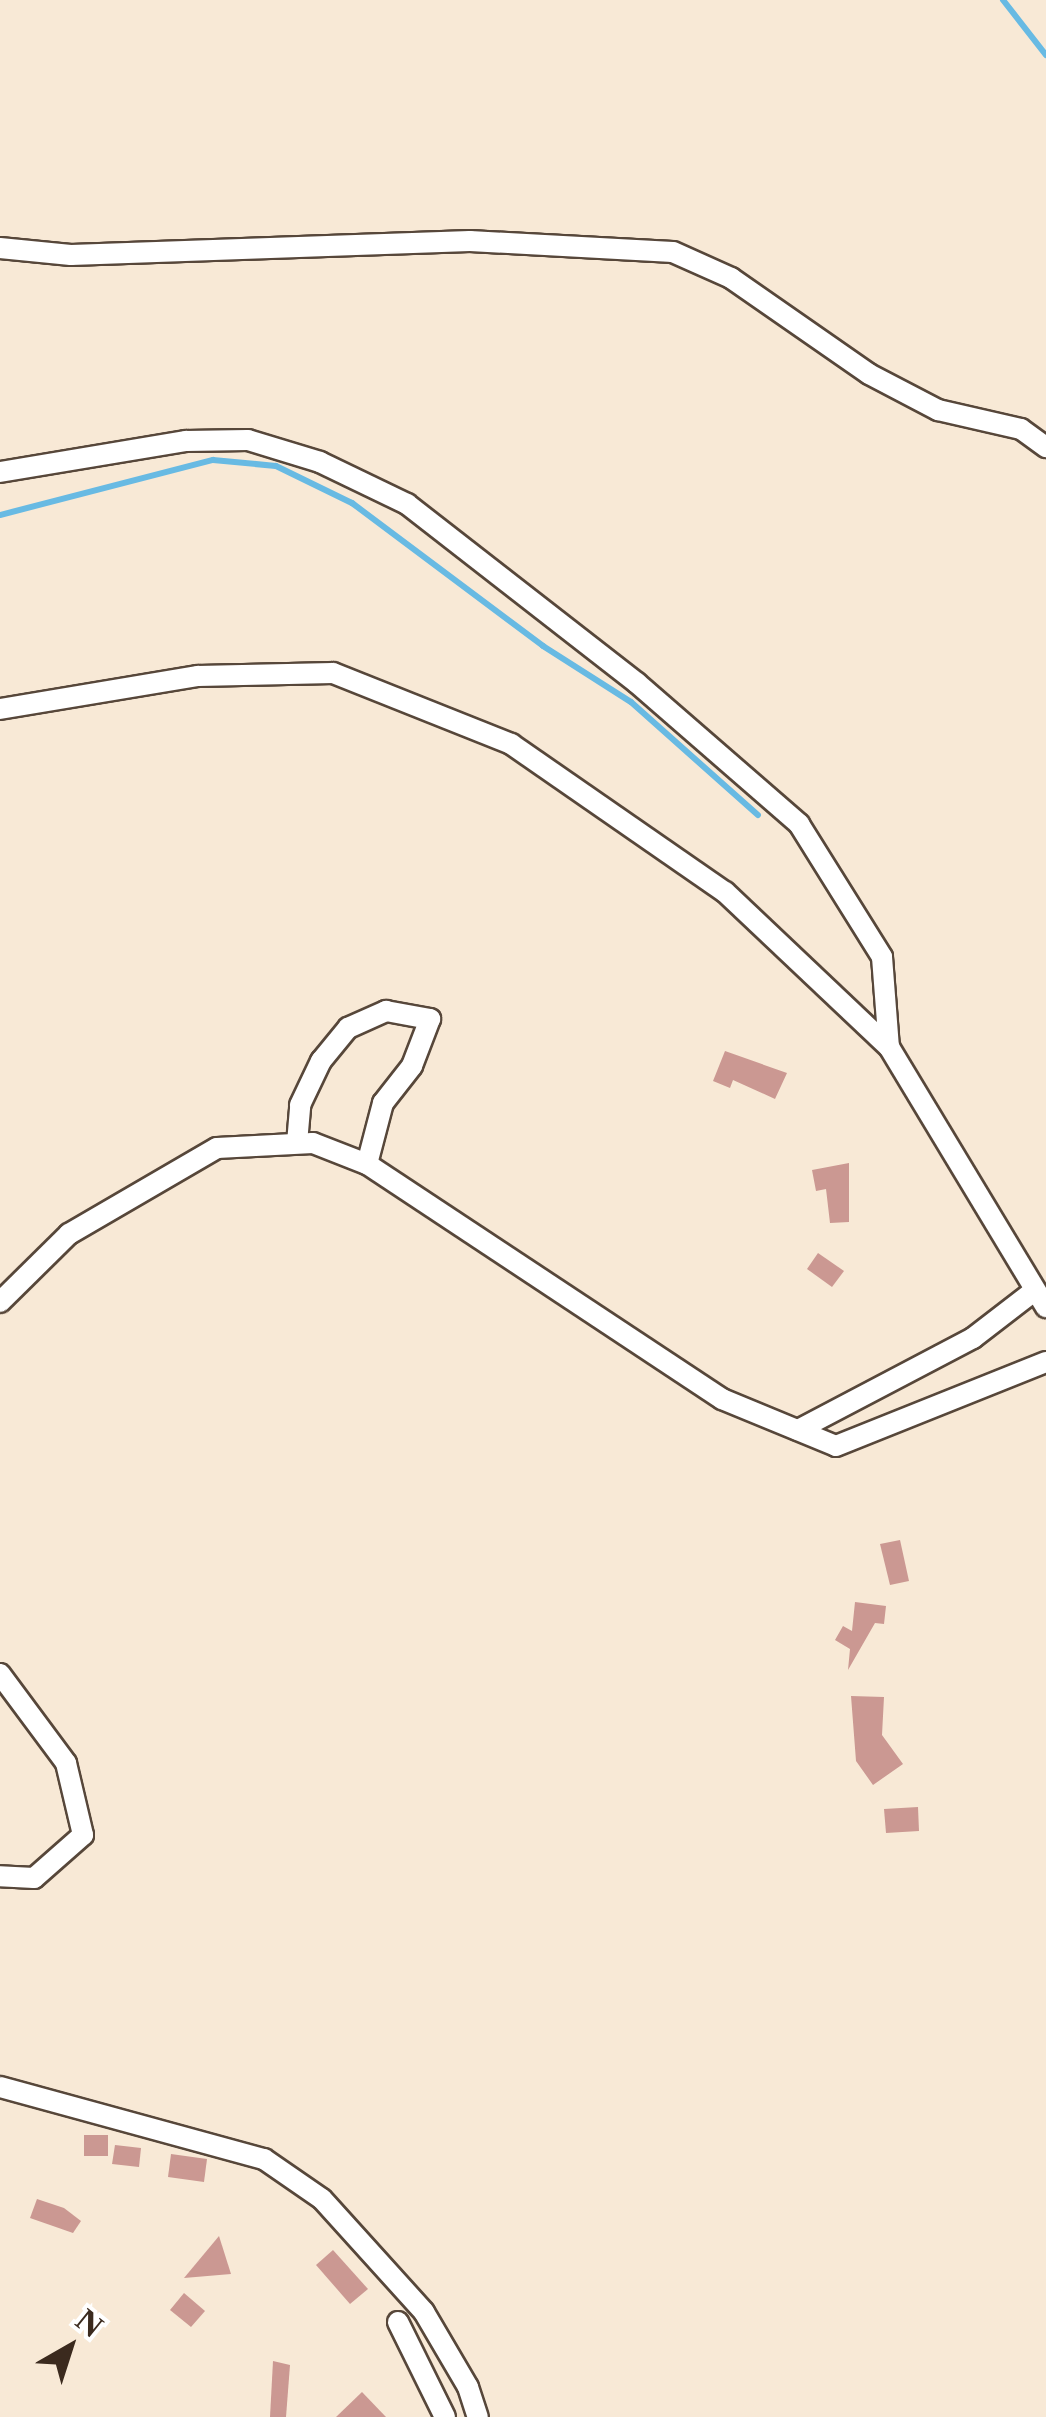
<!DOCTYPE html>
<html>
<head>
<meta charset="utf-8">
<style>
	body { margin:0 }
	#map { position:relative; width:1046px; height:2417px; overflow:hidden; background:#f8e9d6; font-family:"Libre Caslon Text",serif }
	div>[style] { position:absolute }
	.stream>* { height:6px; margin:-3px; padding:0 3px; transform-origin:3px; border-radius:3px; background:#68bae3 }
	.building>* { inset:0; background:#cb9892 }
	.roads { filter:drop-shadow(2px 0 #57473a) drop-shadow(-2px 0 #57473a) drop-shadow(0 2px #57473a) drop-shadow(0 -2px #57473a) }
	.street>* { height:20px; margin:-10px; padding:0 10px; transform-origin:10px; border-radius:10px; background:#fff }
	span { translate:-50% -50%; white-space:nowrap; text-align:center; line-height:1.15; -webkit-text-stroke:8px #fff; paint-order:stroke }
	.north { position:absolute; left:20px; top:2297px; width:100px; height:100px; -webkit-text-stroke:8px #fff; paint-order:stroke; rotate:39deg; font-size:28px; font-weight:700; line-height:40px; text-align:center; color:#3b2a1e }
	.north::after { content:''; display:block; margin:auto; width:35px; height:45px; background:#3b2a1e; clip-path:polygon(50% 0,100% 100%,50% 72%,0 100%) }
</style>
</head>
<body>
<div id="map">
	<div class="stream">
		<i style="left:1003px;top:0;width:70px;rotate:52deg"></i>
		<i style="left:0;top:515px;width:220px;rotate:-14.5deg"></i>
		<i style="left:213px;top:460px;width:63px;rotate:5.4deg"></i>
		<i style="left:276px;top:466px;width:85px;rotate:26deg"></i>
		<i style="left:352px;top:503px;width:239px;rotate:36.8deg"></i>
		<i style="left:543px;top:646px;width:104px;rotate:32.5deg"></i>
		<i style="left:631px;top:702px;width:170px;rotate:41.7deg"></i>
	</div>
	<div class="building">
		<i style="clip-path:polygon(725px 1051px,787px 1073px,775px 1099px,733px 1080px,730px 1088px,713px 1081px)"></i>
		<i style="clip-path:polygon(849px 1163px,849px 1222px,830px 1223px,826px 1189px,816px 1191px,812px 1170px)"></i>
		<i style="clip-path:polygon(818px 1253px,844px 1271px,832px 1287px,807px 1269px)"></i>
		<i style="clip-path:polygon(900px 1540px,909px 1581px,890px 1585px,880px 1544px)"></i>
		<i style="clip-path:polygon(855px 1602px,886px 1606px,884px 1624px,875px 1623px,848px 1670px,850px 1649px,835px 1640px,843px 1626px,852px 1631px)"></i>
		<i style="clip-path:polygon(851px 1696px,884px 1697px,882px 1735px,903px 1764px,873px 1785px,856px 1761px)"></i>
		<i style="clip-path:polygon(918px 1807px,919px 1831px,886px 1833px,884px 1809px)"></i>
		<i style="clip-path:polygon(84px 2135px,108px 2135px,108px 2156px,84px 2156px)"></i>
		<i style="clip-path:polygon(115px 2145px,141px 2148px,139px 2167px,112px 2164px)"></i>
		<i style="clip-path:polygon(171px 2154px,207px 2159px,204px 2182px,168px 2177px)"></i>
		<i style="clip-path:polygon(37px 2199px,64px 2208px,81px 2221px,73px 2233px,30px 2218px)"></i>
		<i style="clip-path:polygon(219px 2236px,231px 2274px,184px 2278px)"></i>
		<i style="clip-path:polygon(333px 2250px,368px 2289px,350px 2304px,316px 2265px)"></i>
		<i style="clip-path:polygon(184px 2293px,205px 2311px,191px 2327px,170px 2310px)"></i>
		<i style="clip-path:polygon(273px 2361px,290px 2365px,286px 2417px,270px 2417px)"></i>
		<i style="clip-path:polygon(362px 2392px,386px 2417px,336px 2417px)"></i>
	</div>
	<div class="roads">
		<div class="street">
			<i style="left:0;top:248px;width:71px;rotate:5.6deg"></i>
			<i style="left:71px;top:255px;width:399px;rotate:-2deg"></i>
			<i style="left:470px;top:241px;width:203px;rotate:3.1deg"></i>
			<i style="left:673px;top:252px;width:64px;rotate:24.1deg"></i>
			<i style="left:731px;top:278px;width:168px;rotate:34.8deg"></i>
			<i style="left:869px;top:374px;width:78px;rotate:27.6deg"></i>
			<i style="left:938px;top:410px;width:85px;rotate:12.9deg"></i>
			<i style="left:1021px;top:429px;width:31px;rotate:36deg"></i>
			<i style="left:0;top:472px;width:189px;rotate:-9.5deg"></i>
			<i style="left:186px;top:441px;width:62px;rotate:-0.9deg"></i>
			<i style="left:248px;top:440px;width:75px;rotate:17deg"></i>
			<i style="left:320px;top:462px;width:97px;rotate:25.8deg"></i>
			<i style="left:407px;top:504px;width:291px;rotate:37.9deg"></i>
			<i style="left:637px;top:683px;width:215px;rotate:41deg"></i>
			<i style="left:799px;top:824px;width:157px;rotate:58deg"></i>
			<i style="left:882px;top:957px;width:90px;rotate:85.6deg"></i>
			<i style="left:0;top:709px;width:201px;rotate:-9.5deg"></i>
			<i style="left:198px;top:676px;width:135px;rotate:-1.3deg"></i>
			<i style="left:333px;top:673px;width:192px;rotate:21.7deg"></i>
			<i style="left:511px;top:744px;width:260px;rotate:34.7deg"></i>
			<i style="left:725px;top:892px;width:226px;rotate:43.4deg"></i>
			<i style="left:889px;top:1047px;width:304px;rotate:58.9deg"></i>
			<i style="left:297px;top:1143px;width:38px;rotate:-85deg"></i>
			<i style="left:300px;top:1105px;width:49px;rotate:-64.5deg"></i>
			<i style="left:321px;top:1061px;width:43px;rotate:-50.7deg"></i>
			<i style="left:348px;top:1028px;width:42px;rotate:-24.1deg"></i>
			<i style="left:386px;top:1011px;width:45px;rotate:10.3deg"></i>
			<i style="left:430px;top:1019px;width:50px;rotate:111deg"></i>
			<i style="left:412px;top:1066px;width:47px;rotate:128.1deg"></i>
			<i style="left:383px;top:1103px;width:63px;rotate:104.7deg"></i>
			<i style="left:0;top:1302px;width:97px;rotate:-44.6deg"></i>
			<i style="left:69px;top:1234px;width:171px;rotate:-30.2deg"></i>
			<i style="left:217px;top:1148px;width:96px;rotate:-3deg"></i>
			<i style="left:313px;top:1143px;width:58px;rotate:21.3deg"></i>
			<i style="left:367px;top:1164px;width:426px;rotate:33.5deg"></i>
			<i style="left:722px;top:1399px;width:123px;rotate:22.4deg"></i>
			<i style="left:836px;top:1446px;width:226px;rotate:-21.8deg"></i>
			<i style="left:798px;top:1430px;width:198px;rotate:-27.7deg"></i>
			<i style="left:973px;top:1338px;width:77px;rotate:-37.6deg"></i>
			<i style="left:0;top:1674px;width:111px;rotate:53.4deg"></i>
			<i style="left:66px;top:1763px;width:74px;rotate:76.7deg"></i>
			<i style="left:83px;top:1835px;width:65px;rotate:138.7deg"></i>
			<i style="left:34px;top:1878px;width:34px;rotate:-177deg"></i>
			<i style="left:0;top:2087px;width:274px;rotate:15.3deg"></i>
			<i style="left:264px;top:2159px;width:70px;rotate:34.6deg"></i>
			<i style="left:322px;top:2199px;width:152px;rotate:47.9deg"></i>
			<i style="left:424px;top:2312px;width:87px;rotate:59.6deg"></i>
			<i style="left:468px;top:2387px;width:32px;rotate:72deg"></i>
			<i style="left:398px;top:2322px;width:106px;rotate:63.7deg"></i>
		</div>
	</div>
	<div class="north">N</div>
</div>
</body>
</html>
